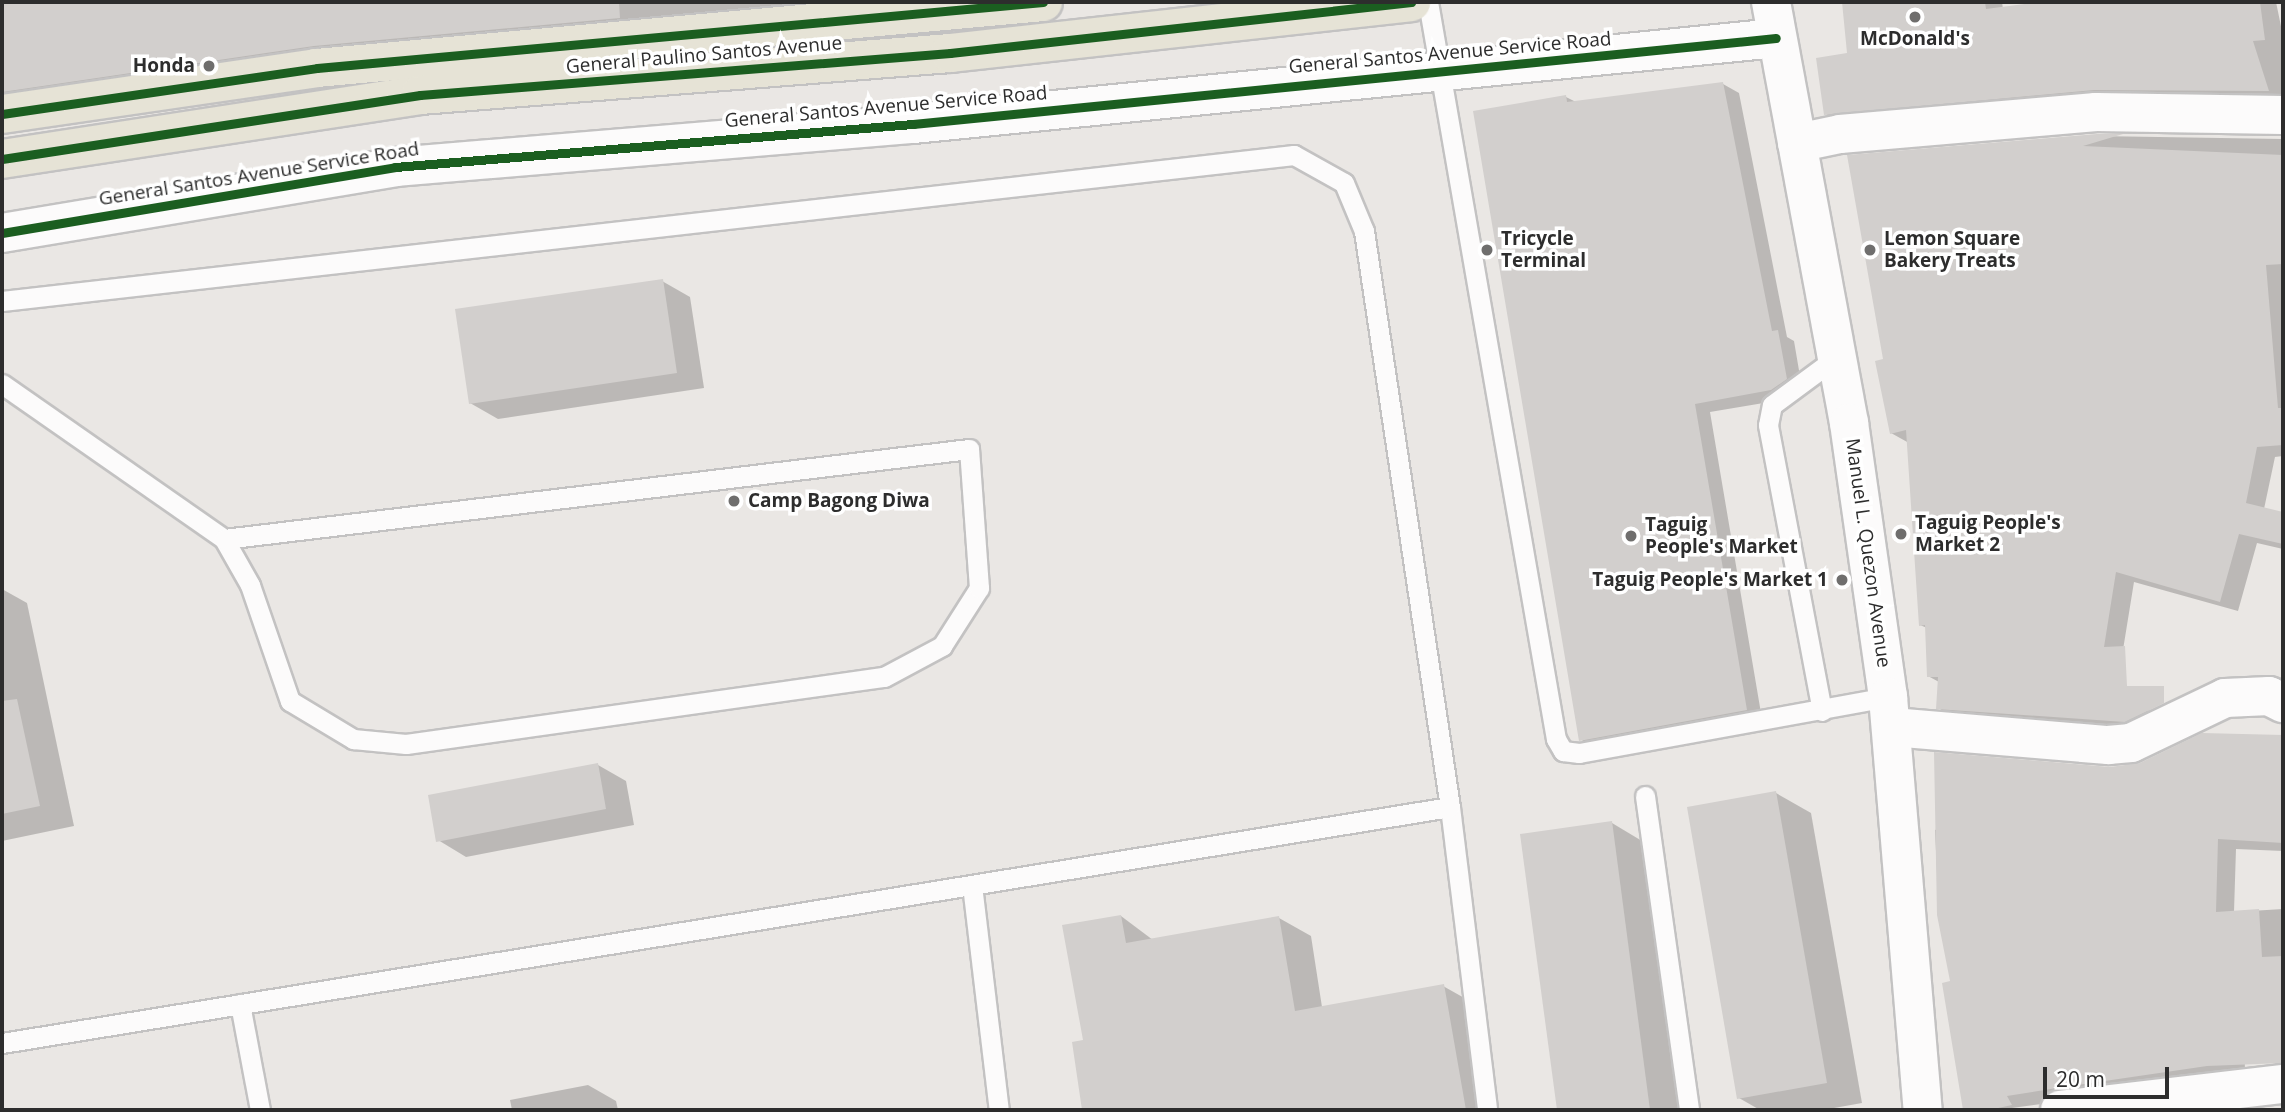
<!DOCTYPE html>
<html>
<head>
<meta charset="utf-8">
<style>
	body { margin:0 }
	#map { position:relative; width:2285px; height:1112px; overflow:hidden; background:#eae7e4; font-family:"Open Sans",sans-serif }
	div>[style] { position:absolute }
	.shadow>* { inset:0; background:#0003 }
	.building>* { inset:0; background:#d2cfcd }
	.roads { filter:drop-shadow(2px 0 #c3c2c2) drop-shadow(-2px 0 #c3c2c2) drop-shadow(0 2px #c3c2c2) drop-shadow(0 -2px #c3c2c2) }
	.lane>* { height:19px; margin:-9.5px; padding:0 9.5px; transform-origin:9.5px; border-radius:9.5px; background:#fcfbfb }
	.street>* { height:38px; margin:-19px; padding:0 19px; transform-origin:19px; border-radius:19px; background:#fcfbfb }
	.secondary>* { height:38px; margin:-19px; padding:0 19px; transform-origin:19px; border-radius:19px; background:#fcfbfb }
	.primary>* { height:38px; margin:-19px; padding:0 19px; transform-origin:19px; border-radius:19px; background:#e6e3d6 }
	.cycleway>* { height:9px; margin:-4.5px; padding:0 4.5px; transform-origin:4.5px; border-radius:4.5px; background:#1b5e20 }
	.dots>* { width:19px; height:19px; translate:-50% -50%; box-sizing:border-box; border:4px solid #fff; border-radius:50% }
	span { translate:-50% -50%; white-space:nowrap; text-align:center; line-height:1.15; -webkit-text-stroke:7px #fff; paint-order:stroke }
	.poi-label { font-size:19px; color:#2d2d2d; font-weight:700 }
	.right { translate:-100% -50%; text-align:right }
	.left { translate:0 -50%; text-align:left }
	.street-label { font-size:19px; color:#2d2d2d }
	.frame { position:absolute; inset:0; border:4px solid #2d2d2d; pointer-events:none }
	.scale { position:absolute; left:2043px; top:1067px; width:126px; height:32px; box-sizing:border-box; border:4px solid #2d2d2d; border-top:0; padding-left:9px; font-size:21px; line-height:24px; white-space:nowrap; color:#2d2d2d; -webkit-text-stroke:5px #fff; paint-order:stroke }
</style>
</head>
<body>
<div id="map">
	<div class="shadow">
		<i style="clip-path:polygon(2px 2px,873px 2px,2px 107px)"></i>
		<i style="clip-path:polygon(1843px 2px,2002px 2px,2003px 9px,2055px 2px,2276px 2px,2283px 36px,2283px 102px,1844px 124px,1826px 114px,1849px 55px)"></i>
		<i style="clip-path:polygon(1723px 84px,1739px 93px,1787px 337px,1794px 341px,1802px 388px,1787px 399px,1710px 412px,1762px 719px,1596px 749px,1580px 739px,1566px 97px,1576px 102px)"></i>
		<i style="clip-path:polygon(2097px 136px,2283px 139px,2283px 456px,2275px 457px,2264px 509px,2283px 514px,2283px 549px,2257px 543px,2238px 611px,2134px 582px,2122px 656px,2102px 702px,2151px 711px,2167px 720px,2144px 731px,1956px 718px,1938px 708px,1939px 682px,1928px 676px,1927px 628px,1920px 625px,1909px 443px,1891px 433px,1885px 360px,1849px 157px)"></i>
		<i style="clip-path:polygon(662px 281px,690px 297px,704px 388px,498px 419px,470px 403px)"></i>
		<i style="clip-path:polygon(2px 589px,27px 603px,74px 826px,2px 841px)"></i>
		<i style="clip-path:polygon(2202px 735px,2283px 737px,2283px 851px,2236px 849px,2234px 912px,2283px 909px,2283px 1068px,2273px 1062px,2244px 999px,2245px 1076px,1997px 1110px,1979px 1110px,1964px 1101px,1952px 983px,1939px 915px,1935px 830px,2110px 769px,2141px 764px)"></i>
		<i style="clip-path:polygon(598px 765px,626px 781px,634px 825px,466px 857px,438px 840px)"></i>
		<i style="clip-path:polygon(1776px 793px,1811px 813px,1862px 1103px,1823px 1110px,1760px 1110px,1739px 1098px)"></i>
		<i style="clip-path:polygon(1612px 823px,1647px 844px,1683px 1110px,1558px 1110px,1522px 835px)"></i>
		<i style="clip-path:polygon(1121px 916px,1153px 940px,1279px 918px,1311px 936px,1322px 1007px,1443px 986px,1475px 1004px,1494px 1110px,1084px 1110px,1074px 1043px,1085px 1042px)"></i>
		<i style="clip-path:polygon(588px 1085px,616px 1101px,618px 1110px,512px 1110px,510px 1100px)"></i>
	</div>
	<div class="building">
		<i style="clip-path:polygon(2px 2px,619px 2px,620px 18px,314px 46px,2px 92px)"></i>
		<i style="clip-path:polygon(1842px 2px,1985px 2px,1986px 9px,2040px 2px,2260px 2px,2265px 40px,2253px 41px,2269px 91px,2094px 90px,1824px 115px,1816px 58px,1847px 53px)"></i>
		<i style="clip-path:polygon(1723px 82px,1772px 331px,1778px 330px,1787px 379px,1771px 390px,1695px 404px,1747px 710px,1579px 741px,1473px 111px,1566px 95px,1567px 102px)"></i>
		<i style="clip-path:polygon(2097px 134px,2123px 134px,2083px 146px,2283px 155px,2283px 264px,2266px 265px,2278px 408px,2283px 408px,2283px 445px,2257px 447px,2246px 503px,2283px 512px,2283px 544px,2239px 534px,2220px 602px,2116px 572px,2104px 647px,2125px 646px,2127px 686px,2164px 686px,2164px 703px,2125px 722px,1936px 709px,1938px 677px,1927px 677px,1925px 625px,1919px 626px,1906px 430px,1890px 434px,1875px 361px,1883px 359px,1847px 155px)"></i>
		<i style="clip-path:polygon(663px 279px,677px 373px,469px 404px,455px 309px)"></i>
		<i style="clip-path:polygon(17px 699px,40px 806px,2px 814px,2px 701px)"></i>
		<i style="clip-path:polygon(2202px 733px,2283px 735px,2283px 843px,2218px 839px,2216px 912px,2259px 909px,2262px 957px,2283px 956px,2283px 1063px,2207px 1066px,2057px 1088px,2007px 1096px,2012px 1105px,1989px 1110px,1963px 1110px,1942px 983px,1950px 981px,1937px 915px,1934px 752px,2110px 767px,2140px 763px)"></i>
		<i style="clip-path:polygon(598px 763px,606px 809px,436px 842px,428px 795px)"></i>
		<i style="clip-path:polygon(1776px 791px,1827px 1083px,1737px 1099px,1687px 807px)"></i>
		<i style="clip-path:polygon(1612px 821px,1650px 1110px,1557px 1110px,1520px 834px)"></i>
		<i style="clip-path:polygon(1121px 915px,1126px 943px,1279px 916px,1295px 1011px,1444px 984px,1466px 1110px,1082px 1110px,1072px 1042px,1083px 1040px,1062px 925px)"></i>
	</div>
	<div class="roads">
		<div class="lane">
			<i style="left:1428px;top:2px;width:748px;rotate:80.15deg"></i>
			<i style="left:1556px;top:739px;width:14px;rotate:60deg"></i>
			<i style="left:1563px;top:751px;width:16px;rotate:7deg"></i>
			<i style="left:1579px;top:753px;width:314px;rotate:-10.3deg"></i>
			<i style="left:2px;top:301px;width:1300px;rotate:-6.45deg"></i>
			<i style="left:1294px;top:155px;width:57px;rotate:29.2deg"></i>
			<i style="left:1344px;top:183px;width:52px;rotate:67.4deg"></i>
			<i style="left:1364px;top:231px;width:582px;rotate:81.51deg"></i>
			<i style="left:1450px;top:807px;width:305px;rotate:83deg"></i>
			<i style="left:2px;top:384px;width:271px;rotate:34.9deg"></i>
			<i style="left:224px;top:539px;width:53px;rotate:60.5deg"></i>
			<i style="left:250px;top:585px;width:123px;rotate:71deg"></i>
			<i style="left:290px;top:701px;width:74px;rotate:31.1deg"></i>
			<i style="left:353px;top:739px;width:53px;rotate:5.4deg"></i>
			<i style="left:406px;top:744px;width:483px;rotate:-8deg"></i>
			<i style="left:884px;top:677px;width:66px;rotate:-28.1deg"></i>
			<i style="left:942px;top:646px;width:69px;rotate:-57.5deg"></i>
			<i style="left:979px;top:588px;width:139px;rotate:-94.1deg"></i>
			<i style="left:969px;top:449px;width:750px;rotate:173.11deg"></i>
			<i style="left:1822px;top:711px;width:291px;rotate:-100.7deg"></i>
			<i style="left:1768px;top:425px;width:20px;rotate:-79deg"></i>
			<i style="left:1772px;top:405px;width:81px;rotate:-36.4deg"></i>
			<i style="left:1645px;top:796px;width:317px;rotate:82deg"></i>
			<i style="left:972px;top:885px;width:227px;rotate:83.2deg"></i>
			<i style="left:240px;top:1004px;width:108px;rotate:79.3deg"></i>
			<i style="left:2px;top:1043px;width:1467px;rotate:-9.26deg"></i>
		</div>
		<div class="street">
			<i style="left:1797px;top:143px;width:44px;rotate:-11.8deg"></i>
			<i style="left:1840px;top:134px;width:257px;rotate:-4.9deg"></i>
			<i style="left:2096px;top:112px;width:187px;rotate:0.9deg"></i>
			<i style="left:2px;top:233px;width:399px;rotate:-9.5deg"></i>
			<i style="left:395px;top:167px;width:520px;rotate:-4.75deg"></i>
			<i style="left:913px;top:124px;width:867px;rotate:-5.69deg"></i>
			<i style="left:1892px;top:727px;width:217px;rotate:4.8deg"></i>
			<i style="left:2108px;top:745px;width:23px;rotate:-5deg"></i>
			<i style="left:2131px;top:743px;width:104px;rotate:-25.6deg"></i>
			<i style="left:2225px;top:698px;width:44px;rotate:-2.6deg"></i>
			<i style="left:2269px;top:696px;width:16px;rotate:27deg"></i>
			<i style="left:2060px;top:1110px;width:225px;rotate:-6.7deg"></i>
		</div>
		<div class="secondary">
			<i style="left:1771px;top:2px;width:428px;rotate:79.5deg"></i>
			<i style="left:1849px;top:423px;width:277px;rotate:81.9deg"></i>
			<i style="left:1888px;top:697px;width:414px;rotate:85.2deg"></i>
		</div>
		<div class="primary">
			<i style="left:2px;top:114px;width:318px;rotate:-8.3deg"></i>
			<i style="left:317px;top:68px;width:729px;rotate:-5.19deg"></i>
			<i style="left:2px;top:159px;width:423px;rotate:-8.7deg"></i>
			<i style="left:420px;top:95px;width:532px;rotate:-4.53deg"></i>
			<i style="left:950px;top:53px;width:464px;rotate:-6.3deg"></i>
		</div>
	</div>
	<div class="cycleway">
		<i style="left:2px;top:114px;width:318px;rotate:-8.3deg"></i>
		<i style="left:317px;top:68px;width:729px;rotate:-5.19deg"></i>
		<i style="left:2px;top:159px;width:423px;rotate:-8.7deg"></i>
		<i style="left:420px;top:95px;width:532px;rotate:-4.53deg"></i>
		<i style="left:950px;top:53px;width:464px;rotate:-6.3deg"></i>
		<i style="left:2px;top:233px;width:399px;rotate:-9.5deg"></i>
		<i style="left:395px;top:167px;width:520px;rotate:-4.75deg"></i>
		<i style="left:913px;top:124px;width:867px;rotate:-5.69deg"></i>
	</div>
	<div class="dots">
		<i style="left:1915px;top:17px;background:#6f6e6d"></i>
		<i style="left:209px;top:66px;background:#6f6e6d"></i>
		<i style="left:1487px;top:250px;background:#6f6e6d"></i>
		<i style="left:1870px;top:250px;background:#6f6e6d"></i>
		<i style="left:734px;top:501px;background:#6f6e6d"></i>
		<i style="left:1901px;top:534px;background:#6f6e6d"></i>
		<i style="left:1631px;top:536px;background:#6f6e6d"></i>
		<i style="left:1842px;top:580px;background:#6f6e6d"></i>
	</div>
	<div class="poi-label">
		<span style="left:1915px;top:39px">McDonald's</span>
		<span class="right" style="left:195px;top:66px">Honda</span>
		<span class="left" style="left:1501px;top:250px">Tricycle<br>Terminal</span>
		<span class="left" style="left:1884px;top:250px">Lemon Square<br>Bakery Treats</span>
		<span class="left" style="left:748px;top:501px">Camp Bagong Diwa</span>
		<span class="left" style="left:1915px;top:534px">Taguig People's<br>Market 2</span>
		<span class="left" style="left:1645px;top:536px">Taguig<br>People's Market</span>
		<span class="right" style="left:1828px;top:580px">Taguig People's Market 1</span>
	</div>
	<div class="street-label">
		<span style="left:1450px;top:53px;rotate:-5deg">General Santos Avenue Service Road</span>
		<span style="left:704px;top:55px;rotate:-5deg">General Paulino Santos Avenue</span>
		<span style="left:886px;top:107px;rotate:-5deg">General Santos Avenue Service Road</span>
		<span style="left:259px;top:174px;rotate:-9deg">General Santos Avenue Service Road</span>
		<span style="left:1868px;top:553px;rotate:82deg">Manuel L. Quezon Avenue</span>
	</div>
	<div class="frame"></div>
	<div class="scale">20 m</div>
</div>
</body>
</html>
